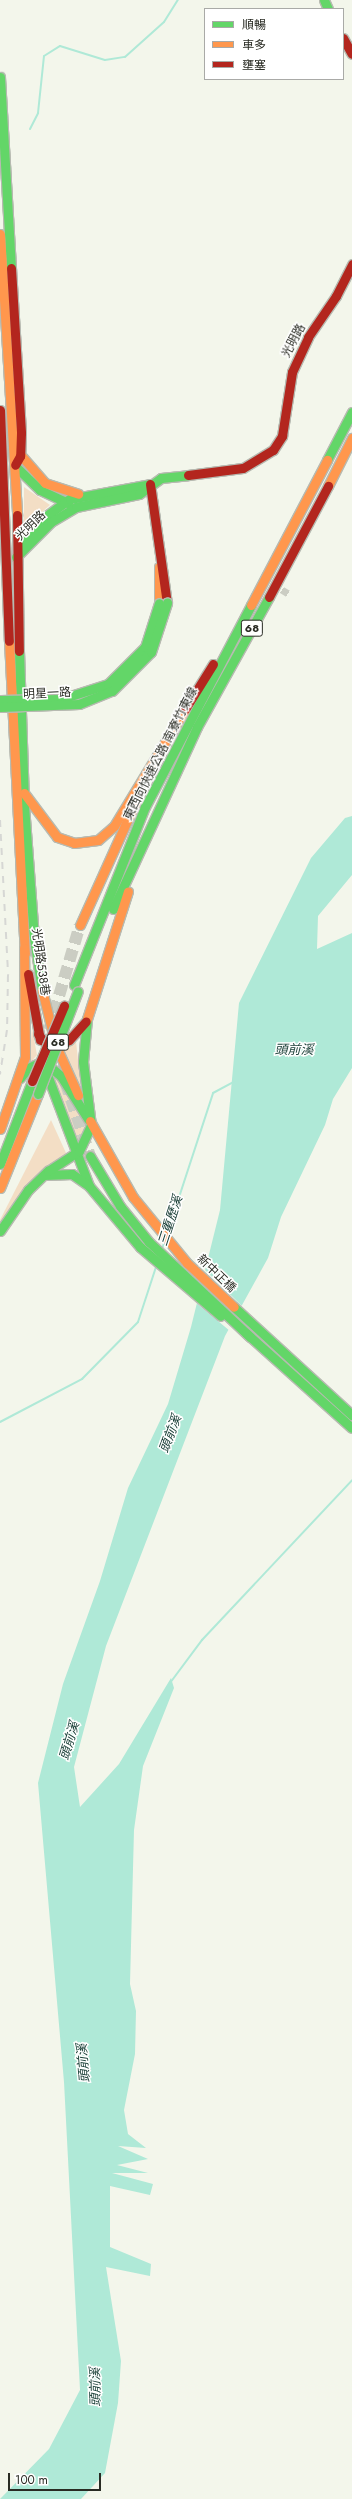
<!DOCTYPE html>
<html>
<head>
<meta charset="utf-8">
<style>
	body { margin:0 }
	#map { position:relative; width:352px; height:2499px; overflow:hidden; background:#f3f6eb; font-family:Jost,"Noto Sans TC",sans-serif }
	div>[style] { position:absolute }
	.green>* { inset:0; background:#f3dec5 }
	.water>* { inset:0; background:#afe9d7 }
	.pier>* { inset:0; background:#f3f6eb }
	.stream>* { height:2px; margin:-1px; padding:0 1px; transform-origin:1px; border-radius:1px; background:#afe9d7 }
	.street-tunnel>* { height:7px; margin-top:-3.5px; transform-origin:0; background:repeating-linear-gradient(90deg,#cbcdc3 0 7px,transparent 0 10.5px) }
	.highway-tunnel>* { height:12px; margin-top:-6px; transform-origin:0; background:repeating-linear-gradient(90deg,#cbcdc3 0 12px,transparent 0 18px) }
	.roads { filter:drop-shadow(1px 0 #b7bab1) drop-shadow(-1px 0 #b7bab1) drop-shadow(0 1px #b7bab1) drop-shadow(0 -1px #b7bab1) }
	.fast>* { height:9px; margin:-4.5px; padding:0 4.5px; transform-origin:4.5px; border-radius:4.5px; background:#63d668 }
	.slow>* { height:9px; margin:-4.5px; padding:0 4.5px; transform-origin:4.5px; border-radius:4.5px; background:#ff974d }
	.jam>* { height:9px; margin:-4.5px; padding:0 4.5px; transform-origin:4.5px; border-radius:4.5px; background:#b3261e }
	.rail>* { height:2px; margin-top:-1px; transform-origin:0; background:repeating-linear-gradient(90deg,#d6d7d4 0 7px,transparent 0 14px) }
	.bridges { filter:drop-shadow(1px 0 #b7bab1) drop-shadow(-1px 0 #b7bab1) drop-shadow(0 1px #b7bab1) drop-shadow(0 -1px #b7bab1) }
	.fast-bridge>* { height:9px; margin:-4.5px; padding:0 4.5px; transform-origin:4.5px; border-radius:4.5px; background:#63d668 }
	.jam-bridge>* { height:9px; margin:-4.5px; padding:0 4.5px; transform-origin:4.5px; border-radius:4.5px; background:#b3261e }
	span { translate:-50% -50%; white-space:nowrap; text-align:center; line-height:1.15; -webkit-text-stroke:3px #fff; paint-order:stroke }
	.shield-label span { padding:1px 3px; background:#fff; border:1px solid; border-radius:3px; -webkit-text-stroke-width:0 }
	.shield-label { font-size:11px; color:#292b23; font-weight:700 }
	.street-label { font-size:12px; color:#292b23 }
	.water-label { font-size:13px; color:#143a32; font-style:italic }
	.legend { position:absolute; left:204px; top:8px; width:140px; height:72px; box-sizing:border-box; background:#fff; border:1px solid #a9aaa7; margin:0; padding:5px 7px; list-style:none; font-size:12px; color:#292b23 }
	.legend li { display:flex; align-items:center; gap:8px; height:20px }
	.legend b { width:20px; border:1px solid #a9aaa7 }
	.scale { position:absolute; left:8px; top:2473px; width:93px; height:18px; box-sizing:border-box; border:2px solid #292b23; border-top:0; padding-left:5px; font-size:12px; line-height:14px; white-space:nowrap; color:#292b23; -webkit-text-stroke:3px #fff; paint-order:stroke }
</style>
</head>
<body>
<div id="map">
	<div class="green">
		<i style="clip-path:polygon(24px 487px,50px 505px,27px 525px,24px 522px)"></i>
		<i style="clip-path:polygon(32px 1028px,37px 1055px,29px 1064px)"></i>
		<i style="clip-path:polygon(76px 1041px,81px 1089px,62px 1050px)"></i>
		<i style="clip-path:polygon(46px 1066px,60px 1080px,85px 1126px,78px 1145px)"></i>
		<i style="clip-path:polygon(51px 1120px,66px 1153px,0 1224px,0 1220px)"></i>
	</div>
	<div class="water">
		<i style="clip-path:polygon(352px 816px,352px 875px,318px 916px,317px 949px,352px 933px,352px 1068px,333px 1099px,325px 1125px,281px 1217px,268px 1258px,225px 1336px,106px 1646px,74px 1767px,80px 1807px,119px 1764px,171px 1678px,174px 1688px,143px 1766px,134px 1830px,130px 1984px,136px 2011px,135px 2054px,124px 2110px,128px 2134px,146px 2148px,118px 2146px,148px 2159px,117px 2165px,148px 2173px,112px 2173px,153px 2184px,150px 2195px,110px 2186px,110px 2247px,151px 2264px,150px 2276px,106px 2267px,121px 2361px,118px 2403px,105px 2473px,81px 2499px,0 2499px,49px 2449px,80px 2390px,64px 2082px,38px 1783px,63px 1684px,100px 1581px,128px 1488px,168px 1404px,191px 1327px,220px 1210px,239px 1003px,311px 858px,345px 818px)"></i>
	</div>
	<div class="pier">
		<i style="clip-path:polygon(204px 1269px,243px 1307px,230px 1331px,195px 1302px)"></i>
	</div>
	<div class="stream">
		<i style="left:30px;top:129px;width:18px;rotate:-63deg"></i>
		<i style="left:38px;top:113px;width:57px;rotate:-84deg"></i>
		<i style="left:44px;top:56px;width:19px;rotate:-32deg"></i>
		<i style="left:60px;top:46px;width:47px;rotate:17.3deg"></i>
		<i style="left:105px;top:60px;width:20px;rotate:-9deg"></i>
		<i style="left:125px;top:57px;width:52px;rotate:-41.9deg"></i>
		<i style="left:164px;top:22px;width:26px;rotate:-58deg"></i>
		<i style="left:167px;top:1234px;width:148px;rotate:-71.9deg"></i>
		<i style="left:213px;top:1093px;width:24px;rotate:-28deg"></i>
		<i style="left:162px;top:1249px;width:9px;rotate:-72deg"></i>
		<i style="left:0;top:1422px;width:93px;rotate:-27.7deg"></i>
		<i style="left:82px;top:1379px;width:80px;rotate:-45.5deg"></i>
		<i style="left:138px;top:1322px;width:61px;rotate:-71.9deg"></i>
		<i style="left:170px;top:1683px;width:54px;rotate:-53.3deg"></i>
		<i style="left:202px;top:1640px;width:219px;rotate:-46.8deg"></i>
	</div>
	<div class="street-tunnel">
		<i style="left:273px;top:584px;width:19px;rotate:32deg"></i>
	</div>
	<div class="highway-tunnel">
		<i style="left:49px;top:1030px;width:109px;rotate:-73.6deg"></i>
		<i style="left:54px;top:1048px;width:114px;rotate:71.6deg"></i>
	</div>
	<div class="roads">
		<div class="fast">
			<i style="left:324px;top:0;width:10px;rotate:66deg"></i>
			<i style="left:0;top:77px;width:191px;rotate:86.7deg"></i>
			<i style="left:327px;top:460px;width:54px;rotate:-62.5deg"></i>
			<i style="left:14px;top:465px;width:36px;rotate:44deg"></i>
			<i style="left:40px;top:490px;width:31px;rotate:25deg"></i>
			<i style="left:18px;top:546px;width:36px;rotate:-48deg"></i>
			<i style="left:42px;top:519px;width:34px;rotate:-36deg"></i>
			<i style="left:70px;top:499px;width:81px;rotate:-10.6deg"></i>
			<i style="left:16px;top:557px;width:49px;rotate:-45deg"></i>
			<i style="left:51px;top:522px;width:29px;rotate:-31deg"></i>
			<i style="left:76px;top:507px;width:64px;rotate:-11.7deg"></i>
			<i style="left:139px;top:494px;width:27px;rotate:-36deg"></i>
			<i style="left:161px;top:478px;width:27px;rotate:-6deg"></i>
			<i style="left:19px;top:651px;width:154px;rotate:88.1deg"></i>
			<i style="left:24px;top:805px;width:133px;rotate:85.7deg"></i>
			<i style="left:34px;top:938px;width:53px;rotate:81.3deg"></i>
			<i style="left:113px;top:909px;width:200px;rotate:-65.2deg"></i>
			<i style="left:197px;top:727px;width:149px;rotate:-61deg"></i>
			<i style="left:74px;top:985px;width:192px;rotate:-68.3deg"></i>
			<i style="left:145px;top:807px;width:228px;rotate:-62.3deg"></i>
			<i style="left:46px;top:1072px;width:122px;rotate:69.3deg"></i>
			<i style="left:89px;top:1186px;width:80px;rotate:50.1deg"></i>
			<i style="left:140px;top:1247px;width:106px;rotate:40.4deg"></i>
			<i style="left:20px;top:1078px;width:13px;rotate:-51deg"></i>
			<i style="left:28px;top:1068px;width:17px;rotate:-25deg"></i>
			<i style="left:43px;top:1061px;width:23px;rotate:40deg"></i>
			<i style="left:61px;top:1076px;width:51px;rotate:57.9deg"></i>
			<i style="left:90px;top:1156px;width:58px;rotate:59deg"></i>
			<i style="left:120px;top:1206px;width:46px;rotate:51.1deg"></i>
			<i style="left:149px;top:1242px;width:139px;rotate:43.2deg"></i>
			<i style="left:0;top:1164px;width:89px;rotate:-68.9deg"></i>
			<i style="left:44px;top:1175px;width:28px;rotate:-2deg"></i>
			<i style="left:72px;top:1174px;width:21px;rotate:35deg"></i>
			<i style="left:0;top:1231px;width:50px;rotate:-55.7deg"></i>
			<i style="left:28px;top:1190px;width:28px;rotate:-44deg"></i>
			<i style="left:48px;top:1171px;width:37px;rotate:-33deg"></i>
			<i style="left:79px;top:1151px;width:29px;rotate:-65deg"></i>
			<i style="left:91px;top:1125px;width:64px;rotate:-97.2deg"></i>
			<i style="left:83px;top:1062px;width:43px;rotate:-84.7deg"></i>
			<i style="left:234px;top:1307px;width:160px;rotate:42.5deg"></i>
			<i style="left:246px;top:1333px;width:142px;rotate:41.9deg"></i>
		</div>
		<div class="slow">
			<i style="left:0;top:234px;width:282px;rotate:86.5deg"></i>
			<i style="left:18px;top:452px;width:41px;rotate:48.9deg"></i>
			<i style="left:45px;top:483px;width:35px;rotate:18deg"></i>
			<i style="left:328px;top:486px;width:54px;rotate:-63.4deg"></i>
			<i style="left:159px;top:567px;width:36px;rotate:90deg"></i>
			<i style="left:251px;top:605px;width:164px;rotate:-62.3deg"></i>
			<i style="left:9px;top:641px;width:313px;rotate:87.1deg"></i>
			<i style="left:24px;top:793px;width:55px;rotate:53.1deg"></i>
			<i style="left:57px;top:837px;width:18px;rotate:19deg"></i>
			<i style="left:74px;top:843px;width:24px;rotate:-7deg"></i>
			<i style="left:98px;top:840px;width:21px;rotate:-41deg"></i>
			<i style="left:114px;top:826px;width:137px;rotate:-58.7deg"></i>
			<i style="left:80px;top:925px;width:138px;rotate:-65.7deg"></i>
			<i style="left:42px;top:990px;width:58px;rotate:76deg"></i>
			<i style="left:56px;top:1046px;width:54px;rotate:65.8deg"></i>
			<i style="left:87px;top:1019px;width:134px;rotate:-72.2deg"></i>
			<i style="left:90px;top:1121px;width:87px;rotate:60.5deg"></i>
			<i style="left:133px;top:1197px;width:85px;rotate:50.7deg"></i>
			<i style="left:187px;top:1263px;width:64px;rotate:43.1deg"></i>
			<i style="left:0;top:1129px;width:76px;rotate:-70.9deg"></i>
			<i style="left:25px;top:1057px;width:109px;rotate:-90.5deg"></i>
			<i style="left:0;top:1188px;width:101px;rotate:-68deg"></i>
		</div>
		<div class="jam">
			<i style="left:343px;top:38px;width:18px;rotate:61deg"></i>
			<i style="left:11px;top:268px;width:165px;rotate:86.5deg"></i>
			<i style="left:21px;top:433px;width:23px;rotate:92deg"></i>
			<i style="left:20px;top:456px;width:10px;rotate:119deg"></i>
			<i style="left:0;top:410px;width:231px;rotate:87.8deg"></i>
			<i style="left:188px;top:475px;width:55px;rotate:-7.3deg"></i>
			<i style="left:243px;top:468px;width:35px;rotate:-31deg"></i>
			<i style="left:273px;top:450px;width:17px;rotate:-57deg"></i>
			<i style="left:282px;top:436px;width:65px;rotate:-81.1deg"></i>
			<i style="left:292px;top:372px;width:38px;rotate:-65deg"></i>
			<i style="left:308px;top:337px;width:50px;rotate:-55.7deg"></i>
			<i style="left:336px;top:296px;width:36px;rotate:-63deg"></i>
			<i style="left:150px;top:484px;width:120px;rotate:81.9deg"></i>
			<i style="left:17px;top:515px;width:136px;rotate:89.2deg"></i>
			<i style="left:269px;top:597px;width:126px;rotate:-62deg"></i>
			<i style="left:185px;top:709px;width:53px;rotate:-58.1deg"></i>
			<i style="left:28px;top:974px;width:67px;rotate:79.7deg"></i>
			<i style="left:38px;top:1034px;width:14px;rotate:51deg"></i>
			<i style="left:47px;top:1045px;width:9px;rotate:6deg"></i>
			<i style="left:56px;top:1046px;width:14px;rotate:-25deg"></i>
			<i style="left:69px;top:1040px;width:25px;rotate:-48deg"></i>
		</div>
	</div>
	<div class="rail">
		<i style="left:0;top:820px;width:155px;rotate:87deg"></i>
		<i style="left:8px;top:975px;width:55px;rotate:91deg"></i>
		<i style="left:7px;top:1030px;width:45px;rotate:99deg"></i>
	</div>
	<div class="bridges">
		<div class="fast-bridge">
			<i style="left:0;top:700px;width:61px;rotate:-0.9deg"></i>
			<i style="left:61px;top:699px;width:49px;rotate:-17.7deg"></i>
			<i style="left:108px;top:684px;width:52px;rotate:-45deg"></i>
			<i style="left:145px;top:647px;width:46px;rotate:-72.3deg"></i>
			<i style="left:0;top:707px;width:79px;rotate:-2.2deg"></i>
			<i style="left:79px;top:704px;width:35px;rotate:-22deg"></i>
			<i style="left:112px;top:691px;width:55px;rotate:-45deg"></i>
			<i style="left:151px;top:652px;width:52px;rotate:-71.9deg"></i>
			<i style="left:38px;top:1094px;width:110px;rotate:-68.8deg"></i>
		</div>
		<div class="jam-bridge">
			<i style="left:32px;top:1081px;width:82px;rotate:-66.9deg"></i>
		</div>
	</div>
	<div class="shield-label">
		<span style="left:252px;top:628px">68</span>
		<span style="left:58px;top:1042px">68</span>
	</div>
	<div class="street-label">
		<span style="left:294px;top:341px;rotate:-62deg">光明路</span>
		<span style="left:31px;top:526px;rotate:-44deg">光明路</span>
		<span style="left:47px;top:694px;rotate:-3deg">明星一路</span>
		<span style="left:161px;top:754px;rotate:-63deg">東西向快速公路 南寮竹東線</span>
		<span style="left:40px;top:962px;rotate:82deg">光明路538巷</span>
		<span style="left:216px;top:1274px;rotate:44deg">新中正橋</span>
	</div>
	<div class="water-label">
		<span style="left:294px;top:1050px">頭前溪</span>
		<span style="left:171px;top:1221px;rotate:-72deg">三重歷溪</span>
		<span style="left:171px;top:1434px;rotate:-69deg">頭前溪</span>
		<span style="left:70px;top:1741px;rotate:-73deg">頭前溪</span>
		<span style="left:84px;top:2063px;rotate:-95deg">頭前溪</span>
		<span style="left:96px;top:2387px;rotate:-91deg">頭前溪</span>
	</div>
	<ul class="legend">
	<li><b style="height:5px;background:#63d668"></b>順暢</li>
	<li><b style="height:5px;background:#ff974d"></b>車多</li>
	<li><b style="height:5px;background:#b3261e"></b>壅塞</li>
	</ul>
	<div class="scale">100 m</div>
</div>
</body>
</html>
